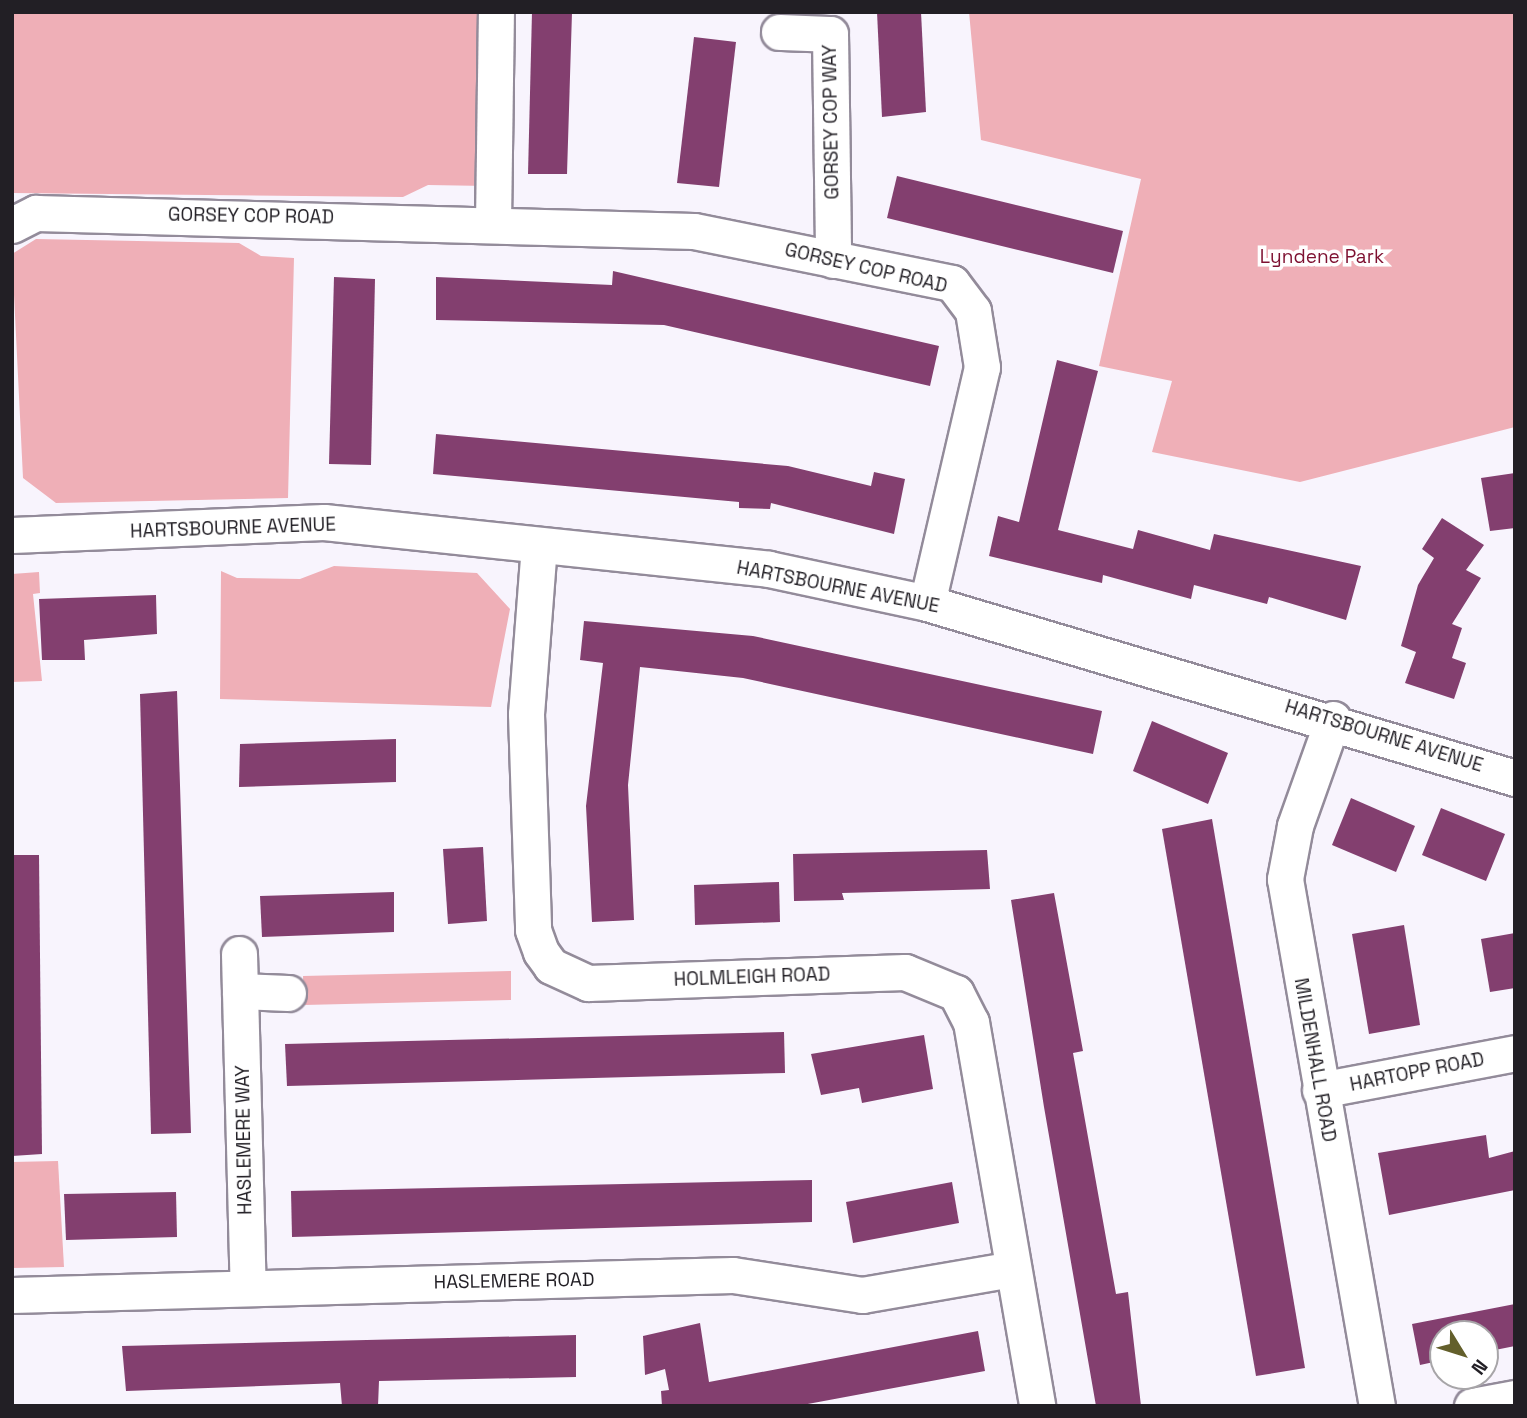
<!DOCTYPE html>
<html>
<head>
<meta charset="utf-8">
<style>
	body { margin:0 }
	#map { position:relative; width:1527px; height:1418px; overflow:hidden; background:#f8f4fd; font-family:"Space Grotesk",sans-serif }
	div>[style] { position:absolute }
	.green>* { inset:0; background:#efafb7 }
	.building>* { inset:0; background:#833f6f }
	.roads { filter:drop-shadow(2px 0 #938b9a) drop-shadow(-2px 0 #938b9a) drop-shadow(0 2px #938b9a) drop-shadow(0 -2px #938b9a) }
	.minor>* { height:35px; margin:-17.5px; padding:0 17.5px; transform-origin:17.5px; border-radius:17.5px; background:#fff }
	span { translate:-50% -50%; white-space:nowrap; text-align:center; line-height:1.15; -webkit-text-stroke:7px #fff; paint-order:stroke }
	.street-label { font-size:19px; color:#221f25 }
	.park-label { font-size:19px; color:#7e1131 }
	.frame { position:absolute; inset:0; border:14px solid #221f25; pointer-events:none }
	.north { position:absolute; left:1429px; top:1320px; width:70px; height:70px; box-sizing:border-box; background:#fff; border:2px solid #a7a5a8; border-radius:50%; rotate:128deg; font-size:19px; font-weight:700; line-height:28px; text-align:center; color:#221f25 }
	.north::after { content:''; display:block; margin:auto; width:24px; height:32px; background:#635f2b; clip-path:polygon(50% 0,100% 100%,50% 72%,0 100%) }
</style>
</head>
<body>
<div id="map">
	<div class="green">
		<i style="clip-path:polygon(12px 12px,490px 12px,487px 186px,428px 185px,403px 197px,12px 193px)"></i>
		<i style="clip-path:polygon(969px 12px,1515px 12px,1515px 427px,1300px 482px,1152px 452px,1172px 381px,1099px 366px,1141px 179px,981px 140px)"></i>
		<i style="clip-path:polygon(36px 239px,239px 243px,261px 256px,294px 258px,288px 498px,56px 503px,23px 478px,12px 254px)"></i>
		<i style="clip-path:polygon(334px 566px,477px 573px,510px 609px,491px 707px,220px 699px,221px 571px,237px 578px,300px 579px)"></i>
		<i style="clip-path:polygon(39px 572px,40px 593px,33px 594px,42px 681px,12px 682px,12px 574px)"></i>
		<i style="clip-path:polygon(511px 971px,511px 1000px,304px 1005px,303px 976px)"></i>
		<i style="clip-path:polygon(58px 1161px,64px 1267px,12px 1268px,12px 1162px)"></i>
	</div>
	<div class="building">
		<i style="clip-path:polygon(532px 12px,572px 12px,567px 174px,528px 174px)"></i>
		<i style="clip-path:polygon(877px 12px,921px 12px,926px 112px,882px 117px)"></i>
		<i style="clip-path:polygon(694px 37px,736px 42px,719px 187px,677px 183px)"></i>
		<i style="clip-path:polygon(897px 176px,1123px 231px,1113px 273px,887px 218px)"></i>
		<i style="clip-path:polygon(613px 271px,939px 346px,930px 386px,664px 325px,436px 320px,436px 277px,612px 285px)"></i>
		<i style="clip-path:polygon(334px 277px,375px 279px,371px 465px,329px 464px)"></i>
		<i style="clip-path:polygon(1057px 360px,1098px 371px,1058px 530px,1133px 549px,1138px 530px,1210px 550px,1214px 534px,1361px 566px,1346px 620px,1269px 597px,1267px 604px,1194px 585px,1191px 599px,1103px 575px,1102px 583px,989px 556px,998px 516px,1019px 522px)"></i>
		<i style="clip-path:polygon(436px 434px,788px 466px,871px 486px,874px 472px,905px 479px,894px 534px,771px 503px,770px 509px,739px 508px,739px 502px,433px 474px)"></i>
		<i style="clip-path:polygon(1515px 473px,1515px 528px,1490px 531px,1481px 478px)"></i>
		<i style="clip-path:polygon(1442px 518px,1484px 545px,1466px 570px,1481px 578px,1452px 624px,1462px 628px,1452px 658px,1466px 663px,1454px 699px,1405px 683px,1416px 652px,1401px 646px,1418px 585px,1434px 558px,1422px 549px)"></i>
		<i style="clip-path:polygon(156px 595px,157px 634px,84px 640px,85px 660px,42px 660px,39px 599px)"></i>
		<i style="clip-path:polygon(584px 621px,753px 636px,1102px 711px,1093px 754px,743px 678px,640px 667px,628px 785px,634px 920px,592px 922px,586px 806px,603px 663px,580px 660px)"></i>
		<i style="clip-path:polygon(177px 691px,191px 1133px,151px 1134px,140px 694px)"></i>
		<i style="clip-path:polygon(1152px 721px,1228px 753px,1208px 804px,1133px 771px)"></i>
		<i style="clip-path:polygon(396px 739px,396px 782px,239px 787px,240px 744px)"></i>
		<i style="clip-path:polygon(1351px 798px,1415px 826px,1396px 872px,1332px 845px)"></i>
		<i style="clip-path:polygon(1441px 808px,1505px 834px,1486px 881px,1422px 855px)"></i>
		<i style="clip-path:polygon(1212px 819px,1305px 1368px,1256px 1376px,1162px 829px)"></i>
		<i style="clip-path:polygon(483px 847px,487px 921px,448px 924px,443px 849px)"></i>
		<i style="clip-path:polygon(987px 850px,990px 889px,842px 893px,844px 900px,794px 901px,793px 854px)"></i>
		<i style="clip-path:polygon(12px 855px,39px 855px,42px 1154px,12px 1156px)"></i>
		<i style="clip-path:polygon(779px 882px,780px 922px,695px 925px,694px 885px)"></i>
		<i style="clip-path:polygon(394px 892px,394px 932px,262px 937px,260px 896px)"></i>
		<i style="clip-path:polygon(1054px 893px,1083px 1051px,1073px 1053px,1116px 1294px,1128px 1292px,1141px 1406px,1096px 1406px,1044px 1107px,1011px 900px)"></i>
		<i style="clip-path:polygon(1404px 925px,1420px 1025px,1369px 1034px,1352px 934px)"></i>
		<i style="clip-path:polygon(1515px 933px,1515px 988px,1490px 992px,1481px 939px)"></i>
		<i style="clip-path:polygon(784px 1032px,785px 1073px,287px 1086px,285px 1044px)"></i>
		<i style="clip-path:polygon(924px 1035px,933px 1089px,862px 1103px,859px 1088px,821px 1095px,811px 1054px)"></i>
		<i style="clip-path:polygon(1486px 1135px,1489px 1158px,1515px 1151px,1515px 1190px,1389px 1215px,1378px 1153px)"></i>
		<i style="clip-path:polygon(812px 1180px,812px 1222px,292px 1237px,291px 1191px)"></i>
		<i style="clip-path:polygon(952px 1182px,959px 1223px,853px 1243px,846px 1202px)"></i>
		<i style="clip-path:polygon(176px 1192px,177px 1237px,66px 1240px,64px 1194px)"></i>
		<i style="clip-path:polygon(1515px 1304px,1515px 1346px,1485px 1352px,1485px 1334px,1443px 1334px,1443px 1360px,1420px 1365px,1412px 1324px)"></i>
		<i style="clip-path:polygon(700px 1323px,709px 1382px,978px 1331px,985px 1371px,797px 1406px,662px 1406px,661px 1391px,669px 1390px,665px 1369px,645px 1375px,643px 1336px)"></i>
		<i style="clip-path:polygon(576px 1335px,576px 1377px,379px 1381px,378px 1406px,342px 1406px,340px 1383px,126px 1391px,122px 1346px)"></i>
	</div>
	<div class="roads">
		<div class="minor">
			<i style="left:779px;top:32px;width:51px;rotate:2.2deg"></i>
			<i style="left:830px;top:34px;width:226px;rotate:89.2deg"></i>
			<i style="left:493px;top:223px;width:211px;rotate:-89.2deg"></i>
			<i style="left:12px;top:225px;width:27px;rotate:-27deg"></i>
			<i style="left:36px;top:213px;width:658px;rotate:1.57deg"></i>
			<i style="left:694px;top:231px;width:263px;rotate:11.4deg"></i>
			<i style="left:952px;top:283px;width:35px;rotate:53deg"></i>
			<i style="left:973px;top:311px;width:57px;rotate:80.9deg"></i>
			<i style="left:982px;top:367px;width:242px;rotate:103.1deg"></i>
			<i style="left:12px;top:535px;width:312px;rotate:-2.4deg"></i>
			<i style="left:324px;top:522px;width:447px;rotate:6deg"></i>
			<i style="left:769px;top:569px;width:162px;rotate:12.1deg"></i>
			<i style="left:927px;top:603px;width:613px;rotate:16.57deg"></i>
			<i style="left:539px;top:545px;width:169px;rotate:94.4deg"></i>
			<i style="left:526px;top:714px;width:216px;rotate:88.1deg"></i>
			<i style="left:533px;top:930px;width:23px;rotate:70deg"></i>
			<i style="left:541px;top:952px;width:17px;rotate:54deg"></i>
			<i style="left:551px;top:966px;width:41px;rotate:24.7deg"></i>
			<i style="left:588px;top:983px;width:317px;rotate:-2deg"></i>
			<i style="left:905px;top:972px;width:55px;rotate:22.4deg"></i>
			<i style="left:956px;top:993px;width:33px;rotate:63deg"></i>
			<i style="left:971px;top:1022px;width:390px;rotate:80.2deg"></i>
			<i style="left:1333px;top:719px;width:114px;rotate:109.6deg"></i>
			<i style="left:1295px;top:826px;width:54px;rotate:100.7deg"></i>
			<i style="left:1285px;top:879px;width:535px;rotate:80.1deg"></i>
			<i style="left:239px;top:954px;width:334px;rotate:88.5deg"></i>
			<i style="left:240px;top:991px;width:48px;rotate:2.4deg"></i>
			<i style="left:1320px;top:1090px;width:198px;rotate:-10.7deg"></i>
			<i style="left:12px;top:1295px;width:721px;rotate:-1.59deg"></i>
			<i style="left:733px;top:1275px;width:131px;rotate:8.8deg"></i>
			<i style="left:862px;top:1295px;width:152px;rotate:-9.8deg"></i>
			<i style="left:1472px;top:1406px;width:44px;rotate:-10.5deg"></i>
		</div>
	</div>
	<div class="street-label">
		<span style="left:831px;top:122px;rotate:-91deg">GORSEY COP WAY</span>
		<span style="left:251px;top:216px;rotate:1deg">GORSEY COP ROAD</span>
		<span style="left:866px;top:268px;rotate:13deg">GORSEY COP ROAD</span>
		<span style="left:233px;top:528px;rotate:-2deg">HARTSBOURNE AVENUE</span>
		<span style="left:838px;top:587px;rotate:11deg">HARTSBOURNE AVENUE</span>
		<span style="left:1384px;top:736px;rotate:17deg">HARTSBOURNE AVENUE</span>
		<span style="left:752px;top:977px;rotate:-2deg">HOLMLEIGH ROAD</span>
		<span style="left:1315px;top:1060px;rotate:80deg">MILDENHALL ROAD</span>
		<span style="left:1417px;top:1072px;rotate:-11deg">HARTOPP ROAD</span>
		<span style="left:244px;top:1140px;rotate:-91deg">HASLEMERE WAY</span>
		<span style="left:514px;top:1281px;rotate:-1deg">HASLEMERE ROAD</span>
	</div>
	<div class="park-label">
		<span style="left:1322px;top:257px">Lyndene Park</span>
	</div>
	<div class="frame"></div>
	<div class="north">N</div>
</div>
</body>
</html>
